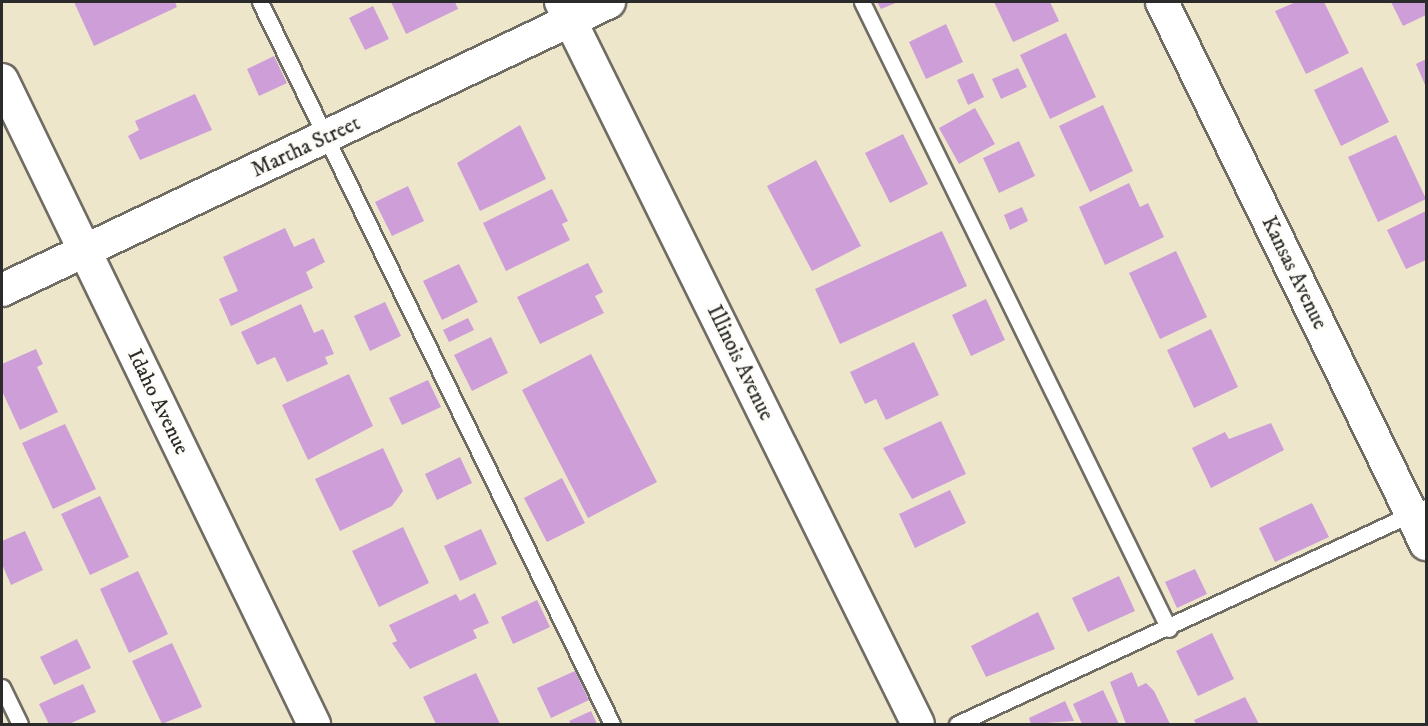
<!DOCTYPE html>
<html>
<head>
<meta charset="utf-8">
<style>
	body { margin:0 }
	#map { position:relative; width:1428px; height:726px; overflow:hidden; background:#eee6ca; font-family:"IM FELL DW Pica",serif }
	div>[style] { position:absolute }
	.building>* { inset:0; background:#cd9ed7 }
	.roads { filter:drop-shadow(2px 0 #6f6c63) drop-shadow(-2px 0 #6f6c63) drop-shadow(0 2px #6f6c63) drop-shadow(0 -2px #6f6c63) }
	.lane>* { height:15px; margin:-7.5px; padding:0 7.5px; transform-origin:7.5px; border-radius:7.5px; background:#fff }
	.street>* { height:32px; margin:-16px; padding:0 16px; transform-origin:16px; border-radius:16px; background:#fff }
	span { translate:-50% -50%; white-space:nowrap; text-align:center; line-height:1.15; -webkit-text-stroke:5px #fdfcf7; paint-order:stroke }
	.street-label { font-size:21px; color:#2b2b2b }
	.frame { position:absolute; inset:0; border:3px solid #2b2b2b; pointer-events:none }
</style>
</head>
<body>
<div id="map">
	<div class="building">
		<i style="clip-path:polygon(74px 2px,175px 2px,177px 7px,94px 46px)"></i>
		<i style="clip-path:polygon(391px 2px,455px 2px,458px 9px,406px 34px)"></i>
		<i style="clip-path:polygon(877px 2px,898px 2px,881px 9px)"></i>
		<i style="clip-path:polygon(994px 2px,1050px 2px,1059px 21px,1013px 42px)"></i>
		<i style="clip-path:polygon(1296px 2px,1324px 2px,1349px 53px,1306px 74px,1275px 11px)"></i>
		<i style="clip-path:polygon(1391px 2px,1426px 2px,1426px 15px,1403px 26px)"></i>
		<i style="clip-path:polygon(373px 6px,389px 39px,365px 50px,349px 18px)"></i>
		<i style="clip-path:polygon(946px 24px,963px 62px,926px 79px,909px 42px)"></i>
		<i style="clip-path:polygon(1066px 33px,1096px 97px,1050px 119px,1020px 55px)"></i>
		<i style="clip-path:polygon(274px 56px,287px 83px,259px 96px,247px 69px)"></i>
		<i style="clip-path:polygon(1426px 59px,1426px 87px,1416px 64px)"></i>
		<i style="clip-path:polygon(1362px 67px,1389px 122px,1341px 146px,1314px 90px)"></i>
		<i style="clip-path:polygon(1018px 68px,1027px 87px,1001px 99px,992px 79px)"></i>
		<i style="clip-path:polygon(973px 73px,984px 97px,968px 105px,957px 80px)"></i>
		<i style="clip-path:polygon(195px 94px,212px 130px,140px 160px,128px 136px,139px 130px,135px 121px)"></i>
		<i style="clip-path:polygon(1103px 105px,1133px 171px,1090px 192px,1059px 126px)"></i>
		<i style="clip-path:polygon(975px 108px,995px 144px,959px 164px,939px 128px)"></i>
		<i style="clip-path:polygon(520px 125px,546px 179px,480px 211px,457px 163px)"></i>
		<i style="clip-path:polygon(903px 134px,928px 184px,890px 203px,865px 153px)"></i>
		<i style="clip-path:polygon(1396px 135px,1426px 199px,1378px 222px,1348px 157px)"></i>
		<i style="clip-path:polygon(1019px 141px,1035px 176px,999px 193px,983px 158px)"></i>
		<i style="clip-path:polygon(816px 160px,861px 246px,812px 271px,767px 186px)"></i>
		<i style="clip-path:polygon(1129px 183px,1140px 207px,1148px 203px,1164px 237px,1105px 265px,1079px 207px)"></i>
		<i style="clip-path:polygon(408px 186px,424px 221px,392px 236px,375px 202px)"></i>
		<i style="clip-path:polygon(552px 189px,568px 221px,562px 224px,570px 240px,506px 271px,483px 223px)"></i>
		<i style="clip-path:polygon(1022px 207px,1028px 221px,1010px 230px,1004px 215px)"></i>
		<i style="clip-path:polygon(1426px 211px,1426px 260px,1406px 269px,1387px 230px)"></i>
		<i style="clip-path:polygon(285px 228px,294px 247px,314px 238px,325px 262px,306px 272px,313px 288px,231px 326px,219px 299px,238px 291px,223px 257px)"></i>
		<i style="clip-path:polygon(942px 231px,967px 286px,840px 344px,815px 289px)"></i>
		<i style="clip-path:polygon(1176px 251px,1207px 317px,1160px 339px,1129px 273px)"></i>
		<i style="clip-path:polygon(588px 263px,603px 292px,595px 296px,604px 313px,540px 344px,517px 297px)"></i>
		<i style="clip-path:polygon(459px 264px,478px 302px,442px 320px,423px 281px)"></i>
		<i style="clip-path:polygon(986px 299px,1005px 340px,971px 356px,952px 315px)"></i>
		<i style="clip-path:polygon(385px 302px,401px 336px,370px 351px,354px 316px)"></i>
		<i style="clip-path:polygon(301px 304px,314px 333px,323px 329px,334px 354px,325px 357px,328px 364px,287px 382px,275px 357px,257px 365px,241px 332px)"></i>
		<i style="clip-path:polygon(468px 318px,474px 330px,449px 342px,443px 330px)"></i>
		<i style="clip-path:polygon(1211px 329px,1238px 387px,1194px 408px,1167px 350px)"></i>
		<i style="clip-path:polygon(491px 337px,508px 373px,472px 391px,454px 355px)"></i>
		<i style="clip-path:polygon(914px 342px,939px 395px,886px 420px,876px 399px,865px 404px,850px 372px)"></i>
		<i style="clip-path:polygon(36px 349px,43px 364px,37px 367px,58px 412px,20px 430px,2px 391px,2px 364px)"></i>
		<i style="clip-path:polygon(591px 354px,657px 482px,588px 518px,522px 390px)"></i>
		<i style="clip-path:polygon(349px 374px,373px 426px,308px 460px,282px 405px)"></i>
		<i style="clip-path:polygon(428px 380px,441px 407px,402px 425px,389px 398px)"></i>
		<i style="clip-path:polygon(941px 421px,966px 474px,912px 499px,883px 448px)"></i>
		<i style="clip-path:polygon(1271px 423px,1284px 450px,1211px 488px,1192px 448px,1225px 432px,1229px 439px)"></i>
		<i style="clip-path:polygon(65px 424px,96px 489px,53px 509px,22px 443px)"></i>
		<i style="clip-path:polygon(383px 448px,403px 491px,392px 506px,340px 531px,315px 479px)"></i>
		<i style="clip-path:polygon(460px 457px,472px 483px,437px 500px,425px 474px)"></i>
		<i style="clip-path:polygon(562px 478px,585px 523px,547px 542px,524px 498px)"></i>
		<i style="clip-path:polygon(950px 490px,966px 523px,915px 548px,899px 514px)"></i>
		<i style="clip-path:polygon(100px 496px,129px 557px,90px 575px,61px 514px)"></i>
		<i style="clip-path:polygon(1312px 503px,1329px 537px,1275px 562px,1259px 528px)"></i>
		<i style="clip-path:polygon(403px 527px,429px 583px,379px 607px,352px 551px)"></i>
		<i style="clip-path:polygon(481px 529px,497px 564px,460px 581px,444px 546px)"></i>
		<i style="clip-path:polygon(25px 531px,43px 570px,11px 585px,2px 564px,2px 541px)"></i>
		<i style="clip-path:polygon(1195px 569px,1207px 594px,1177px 608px,1165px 582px)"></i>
		<i style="clip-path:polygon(138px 571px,168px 634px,129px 653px,100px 589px)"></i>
		<i style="clip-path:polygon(1119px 576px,1135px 611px,1088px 632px,1072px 598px)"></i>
		<i style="clip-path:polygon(475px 593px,489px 623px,473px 630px,477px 638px,410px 669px,392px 643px,397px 641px,389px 625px,456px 594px,460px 601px)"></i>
		<i style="clip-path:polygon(537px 600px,550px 627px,513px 644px,501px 617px)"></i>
		<i style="clip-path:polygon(1038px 612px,1055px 649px,986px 677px,971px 646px)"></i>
		<i style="clip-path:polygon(1212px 633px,1234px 679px,1198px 696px,1176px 651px)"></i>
		<i style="clip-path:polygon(77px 639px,91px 668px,54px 685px,40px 657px)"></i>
		<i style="clip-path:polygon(172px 643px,202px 707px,162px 724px,132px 661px)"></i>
		<i style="clip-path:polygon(575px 671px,589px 700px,551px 718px,537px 688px)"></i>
		<i style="clip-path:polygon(1132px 672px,1138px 687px,1146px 683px,1154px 691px,1170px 724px,1126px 724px,1110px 682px)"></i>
		<i style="clip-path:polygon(476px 673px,500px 724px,436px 724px,423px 697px)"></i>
		<i style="clip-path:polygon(83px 684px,96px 712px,69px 724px,49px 724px,39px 704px)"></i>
		<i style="clip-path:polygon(1103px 690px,1119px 724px,1082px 724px,1073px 704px)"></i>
		<i style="clip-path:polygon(1245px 697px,1259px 724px,1196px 724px,1194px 720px)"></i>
		<i style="clip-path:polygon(1065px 701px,1074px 721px,1031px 724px,1029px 718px)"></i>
		<i style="clip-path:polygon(591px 711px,597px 724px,571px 724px,569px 721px)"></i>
	</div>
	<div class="roads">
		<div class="lane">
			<i style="left:260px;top:2px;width:803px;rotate:64.01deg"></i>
			<i style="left:862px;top:2px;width:698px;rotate:63.91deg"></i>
			<i style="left:2px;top:687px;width:41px;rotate:64.1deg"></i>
			<i style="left:957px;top:724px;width:517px;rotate:-24.83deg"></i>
		</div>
		<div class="street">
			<i style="left:561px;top:2px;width:805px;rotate:63.69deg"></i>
			<i style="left:1162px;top:2px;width:603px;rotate:64.03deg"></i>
			<i style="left:2px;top:80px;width:716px;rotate:64.15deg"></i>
			<i style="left:2px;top:290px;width:672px;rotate:-25.38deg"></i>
		</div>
	</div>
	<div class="street-label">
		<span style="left:306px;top:147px;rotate:-25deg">Martha Street</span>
		<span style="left:1294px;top:273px;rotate:64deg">Kansas Avenue</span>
		<span style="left:740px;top:363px;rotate:64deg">Illinois Avenue</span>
		<span style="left:158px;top:402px;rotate:64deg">Idaho Avenue</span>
	</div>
	<div class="frame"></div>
</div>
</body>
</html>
